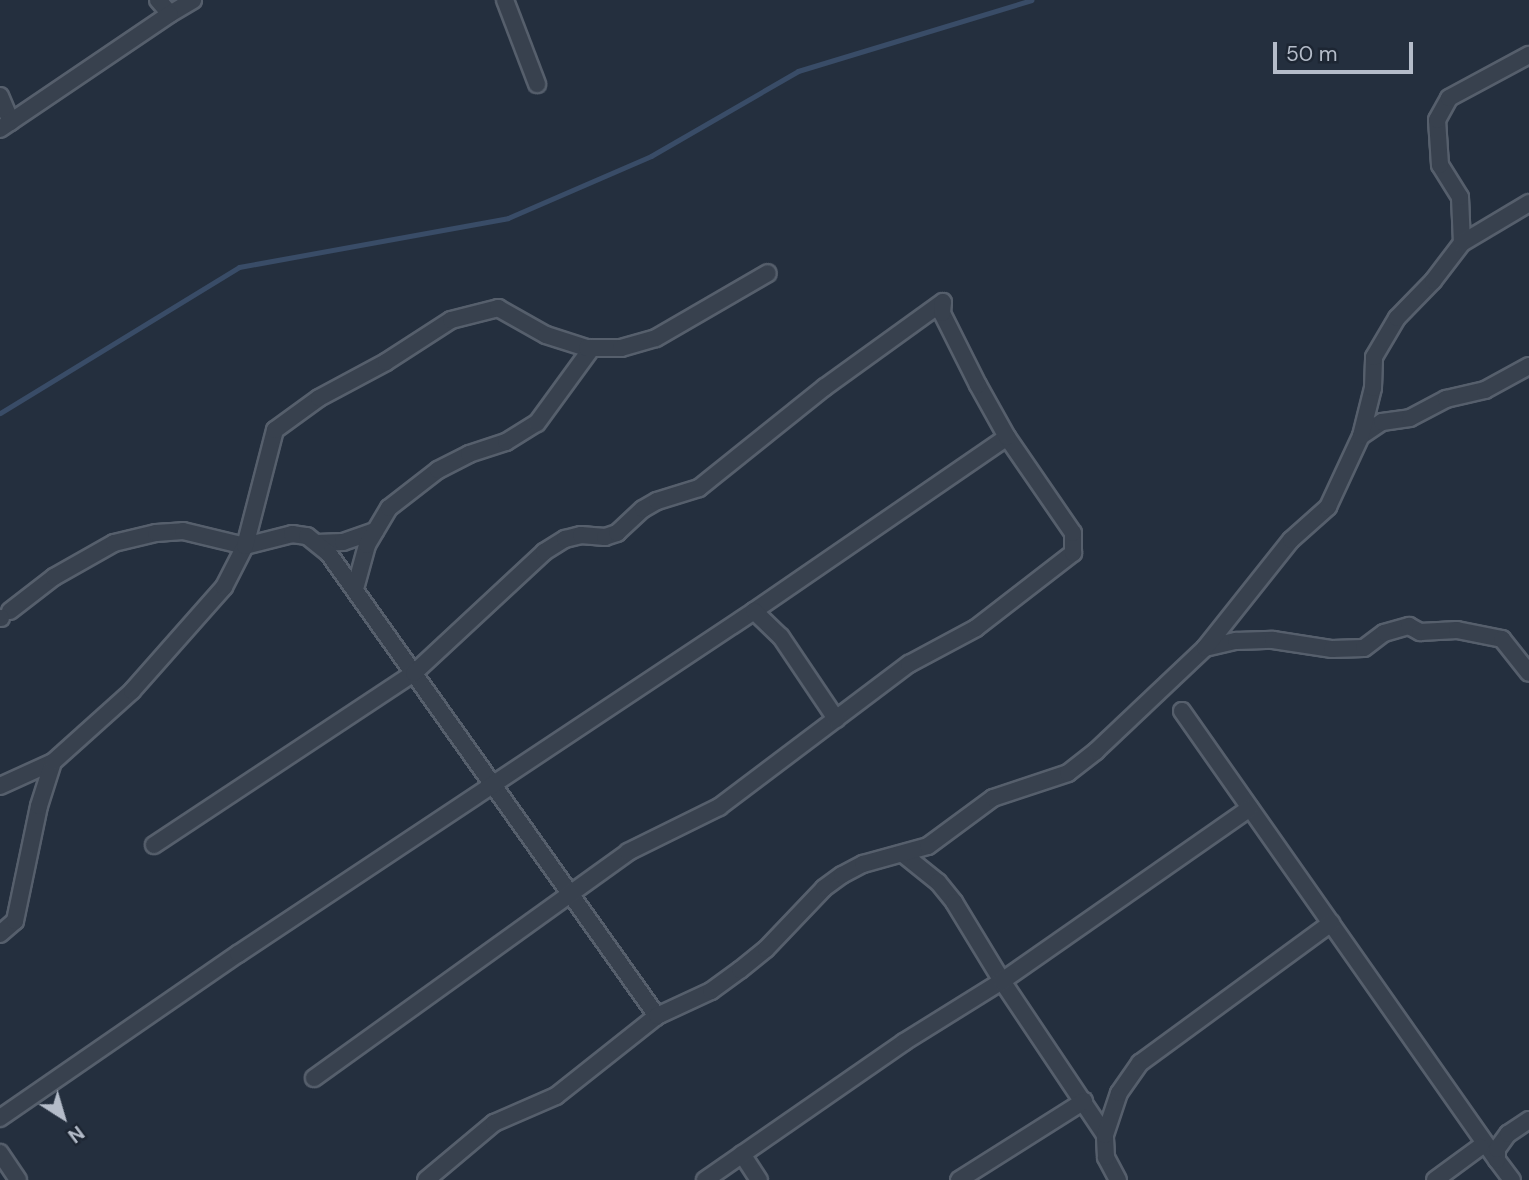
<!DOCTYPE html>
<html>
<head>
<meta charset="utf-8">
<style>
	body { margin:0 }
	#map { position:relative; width:1529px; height:1180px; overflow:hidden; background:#242f3e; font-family:"DM Sans",sans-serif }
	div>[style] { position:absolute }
	.stream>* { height:5px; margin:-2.5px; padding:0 2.5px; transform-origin:2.5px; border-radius:2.5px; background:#394c67 }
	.roads { filter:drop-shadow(2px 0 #565f6c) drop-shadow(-2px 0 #565f6c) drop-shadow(0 2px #565f6c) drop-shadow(0 -2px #565f6c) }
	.street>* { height:16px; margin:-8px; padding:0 8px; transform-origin:8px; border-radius:8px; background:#38414e }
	span { translate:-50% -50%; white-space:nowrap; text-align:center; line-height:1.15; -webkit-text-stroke:7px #1d2633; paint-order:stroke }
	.north { position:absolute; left:28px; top:1082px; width:70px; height:70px; -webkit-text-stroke:5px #1d2633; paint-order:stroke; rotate:143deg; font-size:19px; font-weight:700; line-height:28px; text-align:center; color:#b4bcc9 }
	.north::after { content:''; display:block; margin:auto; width:24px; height:32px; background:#b4bcc9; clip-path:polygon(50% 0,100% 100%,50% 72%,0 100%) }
	.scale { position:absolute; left:1273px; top:42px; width:140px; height:32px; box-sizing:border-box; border:4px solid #b4bcc9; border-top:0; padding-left:9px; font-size:21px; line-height:24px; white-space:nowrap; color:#b4bcc9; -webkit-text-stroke:5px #1d2633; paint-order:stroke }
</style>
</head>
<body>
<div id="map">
	<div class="stream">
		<i style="left:0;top:413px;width:280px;rotate:-31.4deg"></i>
		<i style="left:239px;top:267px;width:273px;rotate:-10.3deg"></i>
		<i style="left:508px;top:218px;width:156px;rotate:-23.4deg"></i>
		<i style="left:651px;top:156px;width:170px;rotate:-30deg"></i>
		<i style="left:798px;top:71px;width:244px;rotate:-16.9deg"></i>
	</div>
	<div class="roads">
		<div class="street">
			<i style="left:158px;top:0;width:18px;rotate:49deg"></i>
			<i style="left:170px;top:14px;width:27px;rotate:-31deg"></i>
			<i style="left:505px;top:0;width:90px;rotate:69.1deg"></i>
			<i style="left:0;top:96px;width:28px;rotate:67deg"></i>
			<i style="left:0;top:129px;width:205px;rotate:-34.1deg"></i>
			<i style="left:1462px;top:243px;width:46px;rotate:-92.5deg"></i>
			<i style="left:1460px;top:197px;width:38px;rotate:-122deg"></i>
			<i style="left:1440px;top:165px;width:45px;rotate:-93.8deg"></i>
			<i style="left:1437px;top:120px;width:25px;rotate:-61deg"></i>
			<i style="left:1449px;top:98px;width:91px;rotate:-28.3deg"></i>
			<i style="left:1361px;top:436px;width:25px;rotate:-34deg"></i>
			<i style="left:1382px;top:422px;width:28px;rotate:-8deg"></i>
			<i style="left:1410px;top:418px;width:41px;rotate:-27.8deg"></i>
			<i style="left:1446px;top:399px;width:40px;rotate:-13deg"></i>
			<i style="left:1485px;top:390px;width:50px;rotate:-28.6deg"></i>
			<i style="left:317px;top:543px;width:26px;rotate:-2deg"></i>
			<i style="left:343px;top:542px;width:34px;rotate:-19deg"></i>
			<i style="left:355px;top:589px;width:46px;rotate:-74.7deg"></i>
			<i style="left:367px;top:545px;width:43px;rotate:-59.3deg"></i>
			<i style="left:389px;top:508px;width:62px;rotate:-37.8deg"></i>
			<i style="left:438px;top:470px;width:35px;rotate:-27deg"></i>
			<i style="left:469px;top:454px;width:39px;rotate:-18deg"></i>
			<i style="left:506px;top:442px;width:36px;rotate:-32deg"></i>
			<i style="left:537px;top:423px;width:92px;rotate:-53.9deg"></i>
			<i style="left:10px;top:611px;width:56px;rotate:-37.7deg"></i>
			<i style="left:54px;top:577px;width:69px;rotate:-29.5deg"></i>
			<i style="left:114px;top:543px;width:43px;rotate:-13.4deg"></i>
			<i style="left:156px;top:533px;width:27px;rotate:-4deg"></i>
			<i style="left:183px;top:531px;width:64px;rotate:13.6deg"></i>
			<i style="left:245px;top:546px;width:49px;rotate:-14.3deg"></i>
			<i style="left:292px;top:534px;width:15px;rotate:8deg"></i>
			<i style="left:307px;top:536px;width:28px;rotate:39deg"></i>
			<i style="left:329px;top:554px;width:567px;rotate:54.63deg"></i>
			<i style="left:754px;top:611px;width:307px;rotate:-34.5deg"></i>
			<i style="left:0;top:618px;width:1px"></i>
			<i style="left:1205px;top:648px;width:32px;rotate:-13deg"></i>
			<i style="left:1236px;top:641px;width:37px;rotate:-2deg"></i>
			<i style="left:1273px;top:640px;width:60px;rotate:8.7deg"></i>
			<i style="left:1332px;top:649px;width:32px;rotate:-2deg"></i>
			<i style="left:1364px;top:648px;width:25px;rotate:-37deg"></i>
			<i style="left:1384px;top:633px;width:26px;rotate:-16deg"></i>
			<i style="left:1409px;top:626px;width:13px;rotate:29deg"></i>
			<i style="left:1420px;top:632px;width:37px;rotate:-3deg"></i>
			<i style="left:1457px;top:630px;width:46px;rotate:11.3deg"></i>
			<i style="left:1502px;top:639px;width:43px;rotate:51.5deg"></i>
			<i style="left:1182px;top:711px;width:548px;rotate:54.95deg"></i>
			<i style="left:0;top:786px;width:58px;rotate:-24.4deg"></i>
			<i style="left:154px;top:845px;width:312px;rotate:-33.5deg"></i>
			<i style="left:414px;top:673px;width:178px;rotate:-42.9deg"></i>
			<i style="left:544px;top:552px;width:25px;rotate:-32deg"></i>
			<i style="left:565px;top:539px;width:16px;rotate:-14deg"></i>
			<i style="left:581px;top:535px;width:24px;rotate:5deg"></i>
			<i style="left:605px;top:537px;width:13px;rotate:-18deg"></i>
			<i style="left:617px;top:533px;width:35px;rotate:-43deg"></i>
			<i style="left:643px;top:509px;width:16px;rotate:-30deg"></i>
			<i style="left:657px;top:501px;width:44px;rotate:-17.2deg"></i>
			<i style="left:699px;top:488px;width:161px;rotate:-38.7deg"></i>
			<i style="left:825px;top:387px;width:145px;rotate:-35.8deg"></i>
			<i style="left:903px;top:854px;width:45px;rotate:38.7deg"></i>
			<i style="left:938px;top:882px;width:26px;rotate:51deg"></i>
			<i style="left:954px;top:902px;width:92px;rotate:58.7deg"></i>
			<i style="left:1002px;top:981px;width:185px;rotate:56.2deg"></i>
			<i style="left:0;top:934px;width:20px;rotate:-41deg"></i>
			<i style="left:15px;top:921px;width:117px;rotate:-78.2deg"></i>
			<i style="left:39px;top:806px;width:46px;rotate:-72.3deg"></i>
			<i style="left:53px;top:762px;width:106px;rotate:-41.9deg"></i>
			<i style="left:132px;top:691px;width:139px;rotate:-48.5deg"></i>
			<i style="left:224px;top:587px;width:46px;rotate:-62.9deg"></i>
			<i style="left:245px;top:546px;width:120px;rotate:-75.5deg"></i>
			<i style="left:275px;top:430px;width:54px;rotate:-36deg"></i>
			<i style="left:319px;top:398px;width:76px;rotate:-28.2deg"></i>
			<i style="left:386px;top:362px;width:77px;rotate:-32.9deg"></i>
			<i style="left:451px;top:320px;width:49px;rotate:-14.3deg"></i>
			<i style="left:498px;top:308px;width:55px;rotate:29.4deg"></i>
			<i style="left:546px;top:335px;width:43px;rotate:17.6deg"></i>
			<i style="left:587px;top:348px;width:34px"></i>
			<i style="left:621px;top:348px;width:36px;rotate:-16deg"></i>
			<i style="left:656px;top:338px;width:129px;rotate:-30.1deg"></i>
			<i style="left:314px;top:1078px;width:387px;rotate:-35.7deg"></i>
			<i style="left:628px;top:852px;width:102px;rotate:-26.3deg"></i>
			<i style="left:719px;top:807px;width:238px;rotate:-37deg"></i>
			<i style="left:909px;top:664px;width:76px;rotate:-28.2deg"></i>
			<i style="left:976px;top:628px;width:123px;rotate:-37.7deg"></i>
			<i style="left:1073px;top:553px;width:20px;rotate:-90deg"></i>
			<i style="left:1073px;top:533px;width:116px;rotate:-124.5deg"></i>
			<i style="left:1007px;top:437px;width:60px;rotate:-119.1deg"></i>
			<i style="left:978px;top:385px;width:80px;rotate:-116.6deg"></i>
			<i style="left:942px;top:313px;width:11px;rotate:-85deg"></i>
			<i style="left:0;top:1118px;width:289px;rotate:-34.6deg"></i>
			<i style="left:238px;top:954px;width:620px;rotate:-33.61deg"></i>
			<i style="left:754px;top:611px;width:37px;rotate:44deg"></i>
			<i style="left:781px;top:637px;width:99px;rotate:56.1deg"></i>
			<i style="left:0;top:1153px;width:32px;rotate:56deg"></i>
			<i style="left:742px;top:1154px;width:31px;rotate:57deg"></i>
			<i style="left:426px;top:1180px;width:89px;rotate:-40deg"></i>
			<i style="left:494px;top:1123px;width:68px;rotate:-23.5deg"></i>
			<i style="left:556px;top:1096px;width:129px;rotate:-38.4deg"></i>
			<i style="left:657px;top:1016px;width:60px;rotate:-24.8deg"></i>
			<i style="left:711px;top:991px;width:36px;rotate:-36deg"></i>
			<i style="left:740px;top:970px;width:33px;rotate:-39deg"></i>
			<i style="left:766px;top:949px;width:84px;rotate:-46.4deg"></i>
			<i style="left:824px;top:888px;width:22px;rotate:-36deg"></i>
			<i style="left:842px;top:875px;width:24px;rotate:-28deg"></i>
			<i style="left:863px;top:864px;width:67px;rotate:-15.5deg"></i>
			<i style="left:928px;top:846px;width:81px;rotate:-36.4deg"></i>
			<i style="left:993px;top:798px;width:79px;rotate:-18.4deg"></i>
			<i style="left:1068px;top:773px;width:36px;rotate:-38deg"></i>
			<i style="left:1096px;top:751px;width:150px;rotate:-43.4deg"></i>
			<i style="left:1205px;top:648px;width:138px;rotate:-51.5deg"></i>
			<i style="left:1291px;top:540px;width:50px;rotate:-41.7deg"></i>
			<i style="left:1328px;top:507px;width:78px;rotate:-65.1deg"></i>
			<i style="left:1361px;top:436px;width:49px;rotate:-76deg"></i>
			<i style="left:1373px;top:388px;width:31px;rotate:-88deg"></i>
			<i style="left:1374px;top:357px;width:45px;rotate:-59.5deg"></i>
			<i style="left:1397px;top:318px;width:52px;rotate:-45.8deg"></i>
			<i style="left:1433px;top:281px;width:48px;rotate:-52.7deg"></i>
			<i style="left:1462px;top:243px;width:78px;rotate:-30.8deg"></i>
			<i style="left:705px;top:1180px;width:242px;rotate:-34.7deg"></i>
			<i style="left:904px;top:1042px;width:115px;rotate:-31.9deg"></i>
			<i style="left:1002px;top:981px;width:302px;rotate:-34.9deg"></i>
			<i style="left:959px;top:1180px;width:148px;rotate:-32.3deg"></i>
			<i style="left:1118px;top:1180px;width:26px;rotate:-118deg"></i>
			<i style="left:1106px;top:1157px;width:22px;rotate:-93deg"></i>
			<i style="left:1105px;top:1135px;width:44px;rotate:-71.6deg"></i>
			<i style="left:1119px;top:1093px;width:37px;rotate:-55deg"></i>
			<i style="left:1140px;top:1063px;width:237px;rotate:-36.2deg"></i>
			<i style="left:1435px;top:1180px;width:56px;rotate:-36.3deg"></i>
			<i style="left:1512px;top:1180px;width:25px;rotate:-127deg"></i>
			<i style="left:1497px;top:1160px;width:11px;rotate:-90deg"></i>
			<i style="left:1497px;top:1149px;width:19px;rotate:-54deg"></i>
			<i style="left:1508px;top:1134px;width:25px;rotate:-34deg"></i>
		</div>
	</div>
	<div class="north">N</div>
	<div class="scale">50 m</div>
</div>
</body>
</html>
